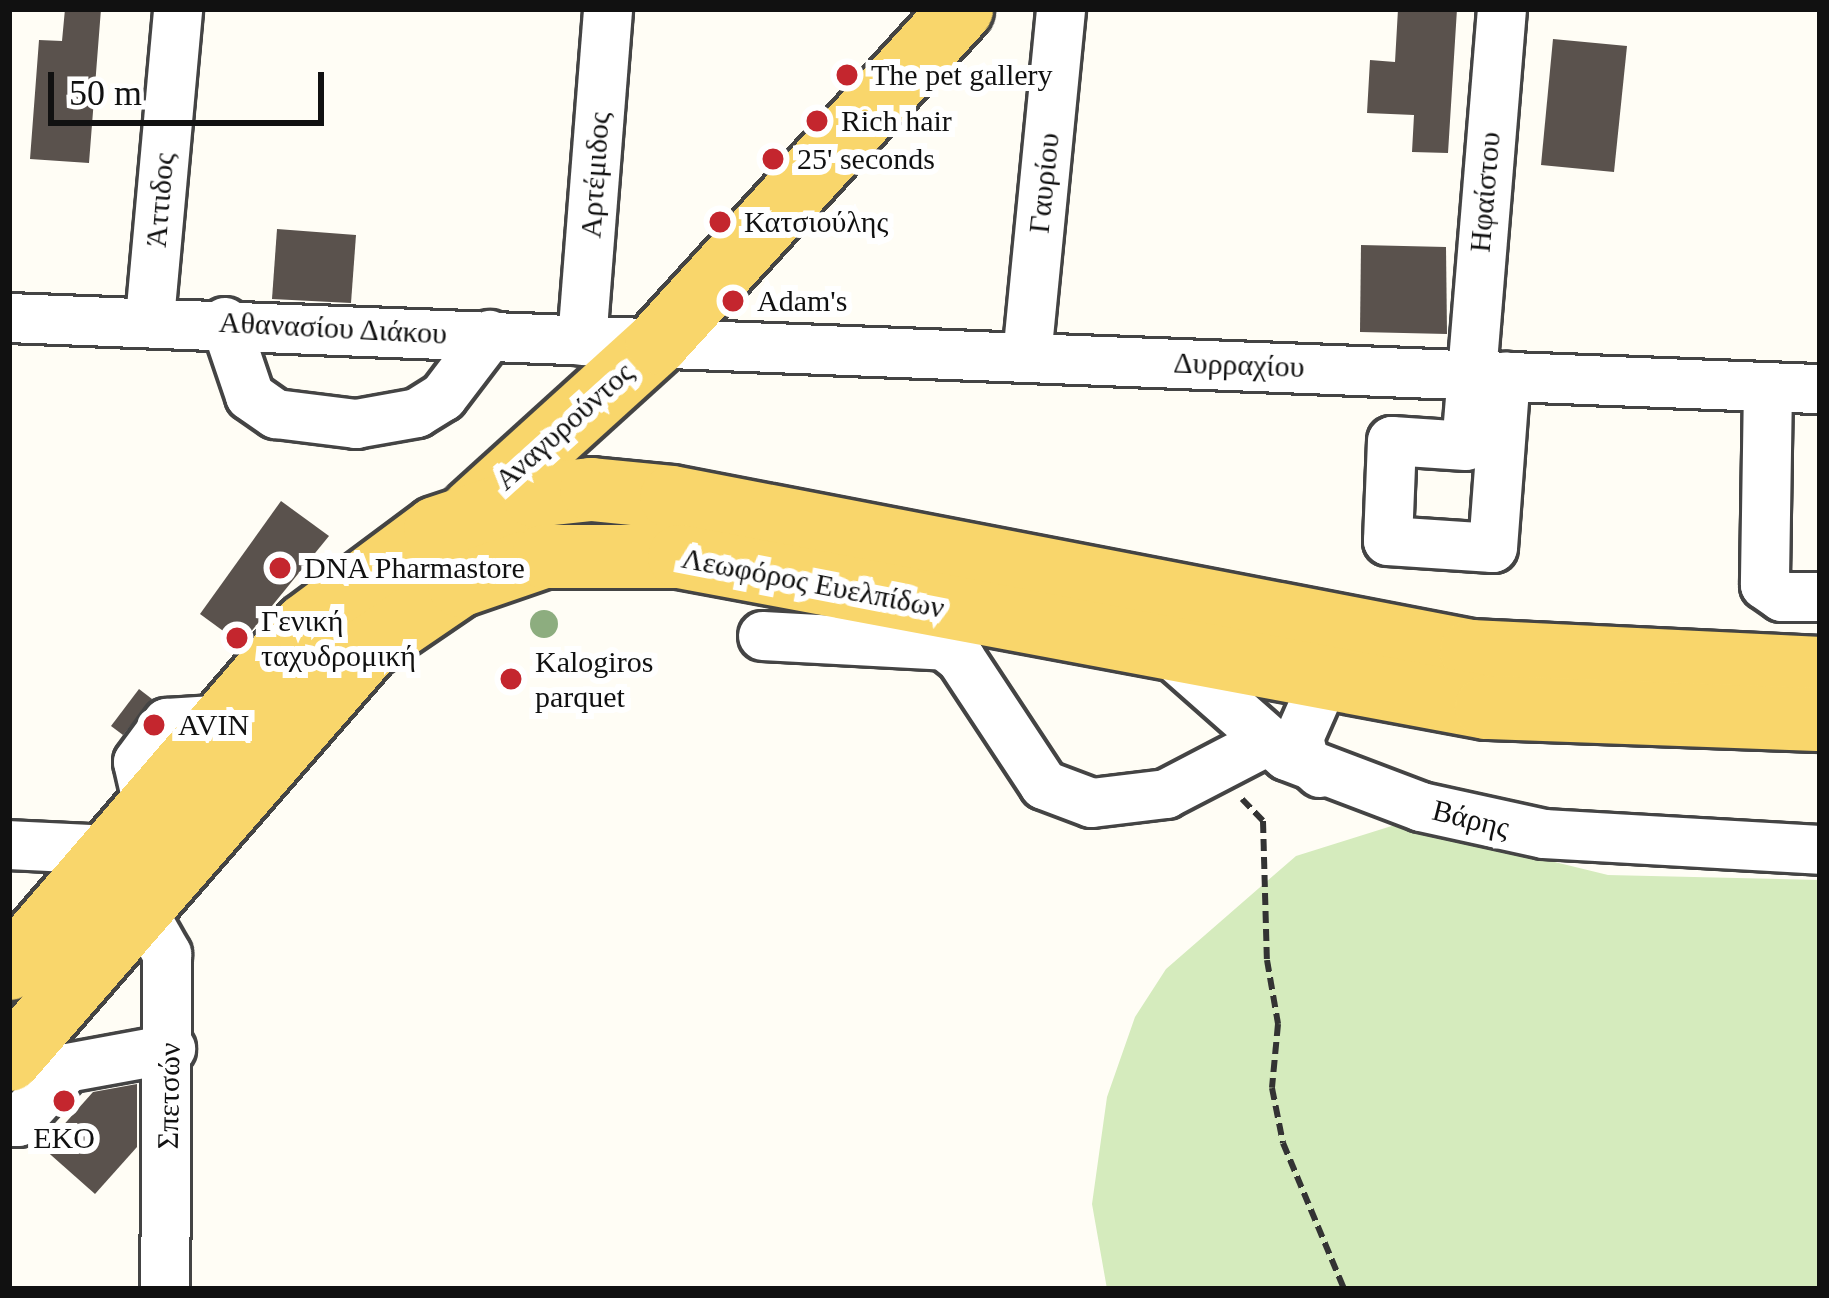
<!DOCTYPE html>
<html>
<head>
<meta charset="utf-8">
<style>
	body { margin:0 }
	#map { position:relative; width:1829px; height:1298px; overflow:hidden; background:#fffdf5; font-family:Georgia,serif }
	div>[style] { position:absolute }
	.green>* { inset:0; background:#d5ebbd }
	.building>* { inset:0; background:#5a524d }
	.path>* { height:6px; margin-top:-3px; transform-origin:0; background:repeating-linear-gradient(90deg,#333 0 12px,transparent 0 18px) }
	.roads { filter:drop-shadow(3px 0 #444) drop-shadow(-3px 0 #444) drop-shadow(0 3px #444) drop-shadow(0 -3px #444) }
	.minor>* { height:48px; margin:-24px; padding:0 24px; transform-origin:24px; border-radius:24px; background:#fff }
	.major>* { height:63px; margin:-31.5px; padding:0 31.5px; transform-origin:31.5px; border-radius:31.5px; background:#f9d66b }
	.trees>* { width:28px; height:28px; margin:-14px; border-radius:50%; background:#8dad7f }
	.dots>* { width:33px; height:33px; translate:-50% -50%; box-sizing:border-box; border:6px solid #fff; border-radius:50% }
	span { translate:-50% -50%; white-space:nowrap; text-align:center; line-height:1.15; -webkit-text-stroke:12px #fff; paint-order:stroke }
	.poi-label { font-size:30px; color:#111 }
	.left { translate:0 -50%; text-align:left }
	.street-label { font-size:30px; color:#111 }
	.frame { position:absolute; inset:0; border:12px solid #111; pointer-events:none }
	.scale { position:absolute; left:48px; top:72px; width:276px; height:54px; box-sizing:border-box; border:6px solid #111; border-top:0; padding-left:15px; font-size:36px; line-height:42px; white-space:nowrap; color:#111; -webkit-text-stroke:9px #fff; paint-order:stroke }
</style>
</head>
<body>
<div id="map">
	<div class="green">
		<i style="clip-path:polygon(1398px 824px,1608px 875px,1820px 880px,1820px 1289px,1107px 1289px,1092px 1204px,1107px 1097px,1135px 1017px,1166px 969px,1296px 856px)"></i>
	</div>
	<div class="building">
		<i style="clip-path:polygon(65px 9px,101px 9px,89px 163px,30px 159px,39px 40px,62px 41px)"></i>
		<i style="clip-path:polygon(1398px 9px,1457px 9px,1448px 153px,1412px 152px,1414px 115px,1367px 113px,1370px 60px,1395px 62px)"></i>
		<i style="clip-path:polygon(1553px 39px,1627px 46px,1614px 172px,1541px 165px)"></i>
		<i style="clip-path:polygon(277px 229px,356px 235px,351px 303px,272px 299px)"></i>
		<i style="clip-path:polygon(1361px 245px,1446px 247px,1447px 334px,1360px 332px)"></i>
		<i style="clip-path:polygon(281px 501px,329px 536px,241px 644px,200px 614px)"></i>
		<i style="clip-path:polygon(139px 689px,152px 699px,123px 735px,111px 726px)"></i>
		<i style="clip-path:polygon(137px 1084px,137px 1147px,95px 1194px,43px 1148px,93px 1092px)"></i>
	</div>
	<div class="path">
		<i style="left:1242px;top:799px;width:30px;rotate:46deg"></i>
		<i style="left:1263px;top:821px;width:139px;rotate:88.4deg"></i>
		<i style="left:1267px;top:960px;width:65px;rotate:80.2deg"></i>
		<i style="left:1278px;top:1024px;width:64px;rotate:95.4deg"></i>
		<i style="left:1272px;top:1088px;width:56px;rotate:78.7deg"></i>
		<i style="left:1283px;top:1143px;width:158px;rotate:67.3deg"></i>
	</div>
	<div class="roads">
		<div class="minor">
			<i style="left:1502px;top:9px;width:438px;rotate:94.7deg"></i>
			<i style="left:1466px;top:446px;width:74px;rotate:-176.1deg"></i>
			<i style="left:1392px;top:441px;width:100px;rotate:92.3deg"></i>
			<i style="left:1388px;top:541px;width:105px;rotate:3.8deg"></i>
			<i style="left:1493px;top:548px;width:172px;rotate:-85.7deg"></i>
			<i style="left:9px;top:318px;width:1812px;rotate:2.25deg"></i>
			<i style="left:150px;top:319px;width:311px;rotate:-84.8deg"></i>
			<i style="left:225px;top:322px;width:78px;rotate:71.3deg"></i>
			<i style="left:250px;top:396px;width:32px;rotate:35deg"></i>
			<i style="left:276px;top:414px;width:81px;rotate:7.1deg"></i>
			<i style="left:356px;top:424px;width:62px;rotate:-10.2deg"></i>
			<i style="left:417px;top:413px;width:31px;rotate:-32deg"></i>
			<i style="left:443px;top:397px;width:78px;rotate:-52.8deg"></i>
			<i style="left:582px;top:341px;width:333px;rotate:-85.5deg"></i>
			<i style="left:1027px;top:357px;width:350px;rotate:-84.4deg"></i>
			<i style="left:1768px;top:387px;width:198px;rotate:90.9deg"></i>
			<i style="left:1765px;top:585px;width:21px;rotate:35deg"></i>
			<i style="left:1782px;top:597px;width:38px"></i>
			<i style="left:763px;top:636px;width:182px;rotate:3.1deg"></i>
			<i style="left:945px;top:646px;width:21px;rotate:39deg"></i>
			<i style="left:961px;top:659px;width:151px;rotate:56.6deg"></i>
			<i style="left:1044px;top:785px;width:51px;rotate:20.6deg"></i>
			<i style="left:1092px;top:803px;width:75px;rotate:-6.9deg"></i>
			<i style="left:1166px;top:794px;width:115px;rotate:-27.5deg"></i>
			<i style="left:1170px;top:653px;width:156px;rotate:41.4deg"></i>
			<i style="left:1287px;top:756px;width:143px;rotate:20.8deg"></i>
			<i style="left:1421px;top:807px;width:126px;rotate:12.4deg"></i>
			<i style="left:1544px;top:834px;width:276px;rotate:3.3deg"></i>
			<i style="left:1320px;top:773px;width:22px;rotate:-137deg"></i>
			<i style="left:1304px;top:758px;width:21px;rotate:-104deg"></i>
			<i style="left:1299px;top:738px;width:62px;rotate:-66.3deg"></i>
			<i style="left:149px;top:810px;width:49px;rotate:-102.9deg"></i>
			<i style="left:138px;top:762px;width:49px;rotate:-53.4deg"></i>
			<i style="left:167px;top:723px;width:63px;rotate:-3.6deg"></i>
			<i style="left:9px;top:845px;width:104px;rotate:2.8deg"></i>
			<i style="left:142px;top:910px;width:51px;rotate:60.4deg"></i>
			<i style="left:167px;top:954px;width:335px;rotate:90.3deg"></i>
			<i style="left:9px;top:1122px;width:9px"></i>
			<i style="left:18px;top:1122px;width:73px;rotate:-47.8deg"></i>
			<i style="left:67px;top:1068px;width:106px;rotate:-10.4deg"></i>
		</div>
		<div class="major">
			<i style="left:472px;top:510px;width:250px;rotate:-42.2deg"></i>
			<i style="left:657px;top:342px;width:451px;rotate:-47.6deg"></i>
			<i style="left:9px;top:968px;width:453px;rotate:-49.2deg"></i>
			<i style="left:305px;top:625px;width:162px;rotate:-36.7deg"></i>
			<i style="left:435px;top:528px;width:104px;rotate:-18.4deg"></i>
			<i style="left:534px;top:495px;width:57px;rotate:-6deg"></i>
			<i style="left:591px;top:489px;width:80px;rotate:5.7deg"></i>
			<i style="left:671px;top:497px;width:815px;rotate:10.9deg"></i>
			<i style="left:1471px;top:651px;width:349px;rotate:2.8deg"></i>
			<i style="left:9px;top:1059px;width:546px;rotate:-48.93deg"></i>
			<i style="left:368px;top:647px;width:110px;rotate:-34.3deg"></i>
			<i style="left:459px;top:585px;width:89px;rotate:-19deg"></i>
			<i style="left:543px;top:556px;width:136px"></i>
			<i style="left:679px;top:556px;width:821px;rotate:10.6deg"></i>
			<i style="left:1486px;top:707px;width:334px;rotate:2.1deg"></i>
		</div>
	</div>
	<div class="trees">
		<i style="left:544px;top:624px"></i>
	</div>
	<div class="dots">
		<i style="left:847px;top:75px;background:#c4262e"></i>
		<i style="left:817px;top:121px;background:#c4262e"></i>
		<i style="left:773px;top:159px;background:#c4262e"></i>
		<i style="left:720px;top:222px;background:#c4262e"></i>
		<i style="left:733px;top:301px;background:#c4262e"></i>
		<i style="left:280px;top:568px;background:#c4262e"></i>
		<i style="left:237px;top:638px;background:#c4262e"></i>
		<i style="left:511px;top:679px;background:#c4262e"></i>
		<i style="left:154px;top:725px;background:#c4262e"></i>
		<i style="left:64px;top:1101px;background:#c4262e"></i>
	</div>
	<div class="poi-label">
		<span class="left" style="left:871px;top:75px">The pet gallery</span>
		<span class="left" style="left:841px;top:121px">Rich hair</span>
		<span class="left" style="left:797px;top:159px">25' seconds</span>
		<span class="left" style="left:744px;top:222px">Κατσιούλης</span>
		<span class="left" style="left:757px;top:301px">Adam's</span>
		<span class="left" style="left:304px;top:568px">DNA Pharmastore</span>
		<span class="left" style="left:261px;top:638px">Γενική<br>ταχυδρομική</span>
		<span class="left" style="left:535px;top:679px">Kalogiros<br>parquet</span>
		<span class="left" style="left:178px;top:725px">AVIN</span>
		<span style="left:64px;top:1138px">EKO</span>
	</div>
	<div class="street-label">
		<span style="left:595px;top:175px;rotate:-86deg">Αρτέμιδος</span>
		<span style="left:1044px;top:183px;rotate:-84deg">Γαυρίου</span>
		<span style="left:1485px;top:192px;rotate:-85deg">Ηφαίστου</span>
		<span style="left:160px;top:200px;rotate:-85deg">Άττιδος</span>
		<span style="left:333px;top:328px;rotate:3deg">Αθανασίου Διάκου</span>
		<span style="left:1239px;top:365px;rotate:2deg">Δυρραχίου</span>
		<span style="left:564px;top:426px;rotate:-42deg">Αναγυρούντος</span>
		<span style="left:813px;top:583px;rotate:11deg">Λεωφόρος Ευελπίδων</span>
		<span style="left:1471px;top:819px;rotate:14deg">Βάρης</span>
		<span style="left:169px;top:1096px;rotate:-89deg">Σπετσών</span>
	</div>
	<div class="frame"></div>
	<div class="scale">50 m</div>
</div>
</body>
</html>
